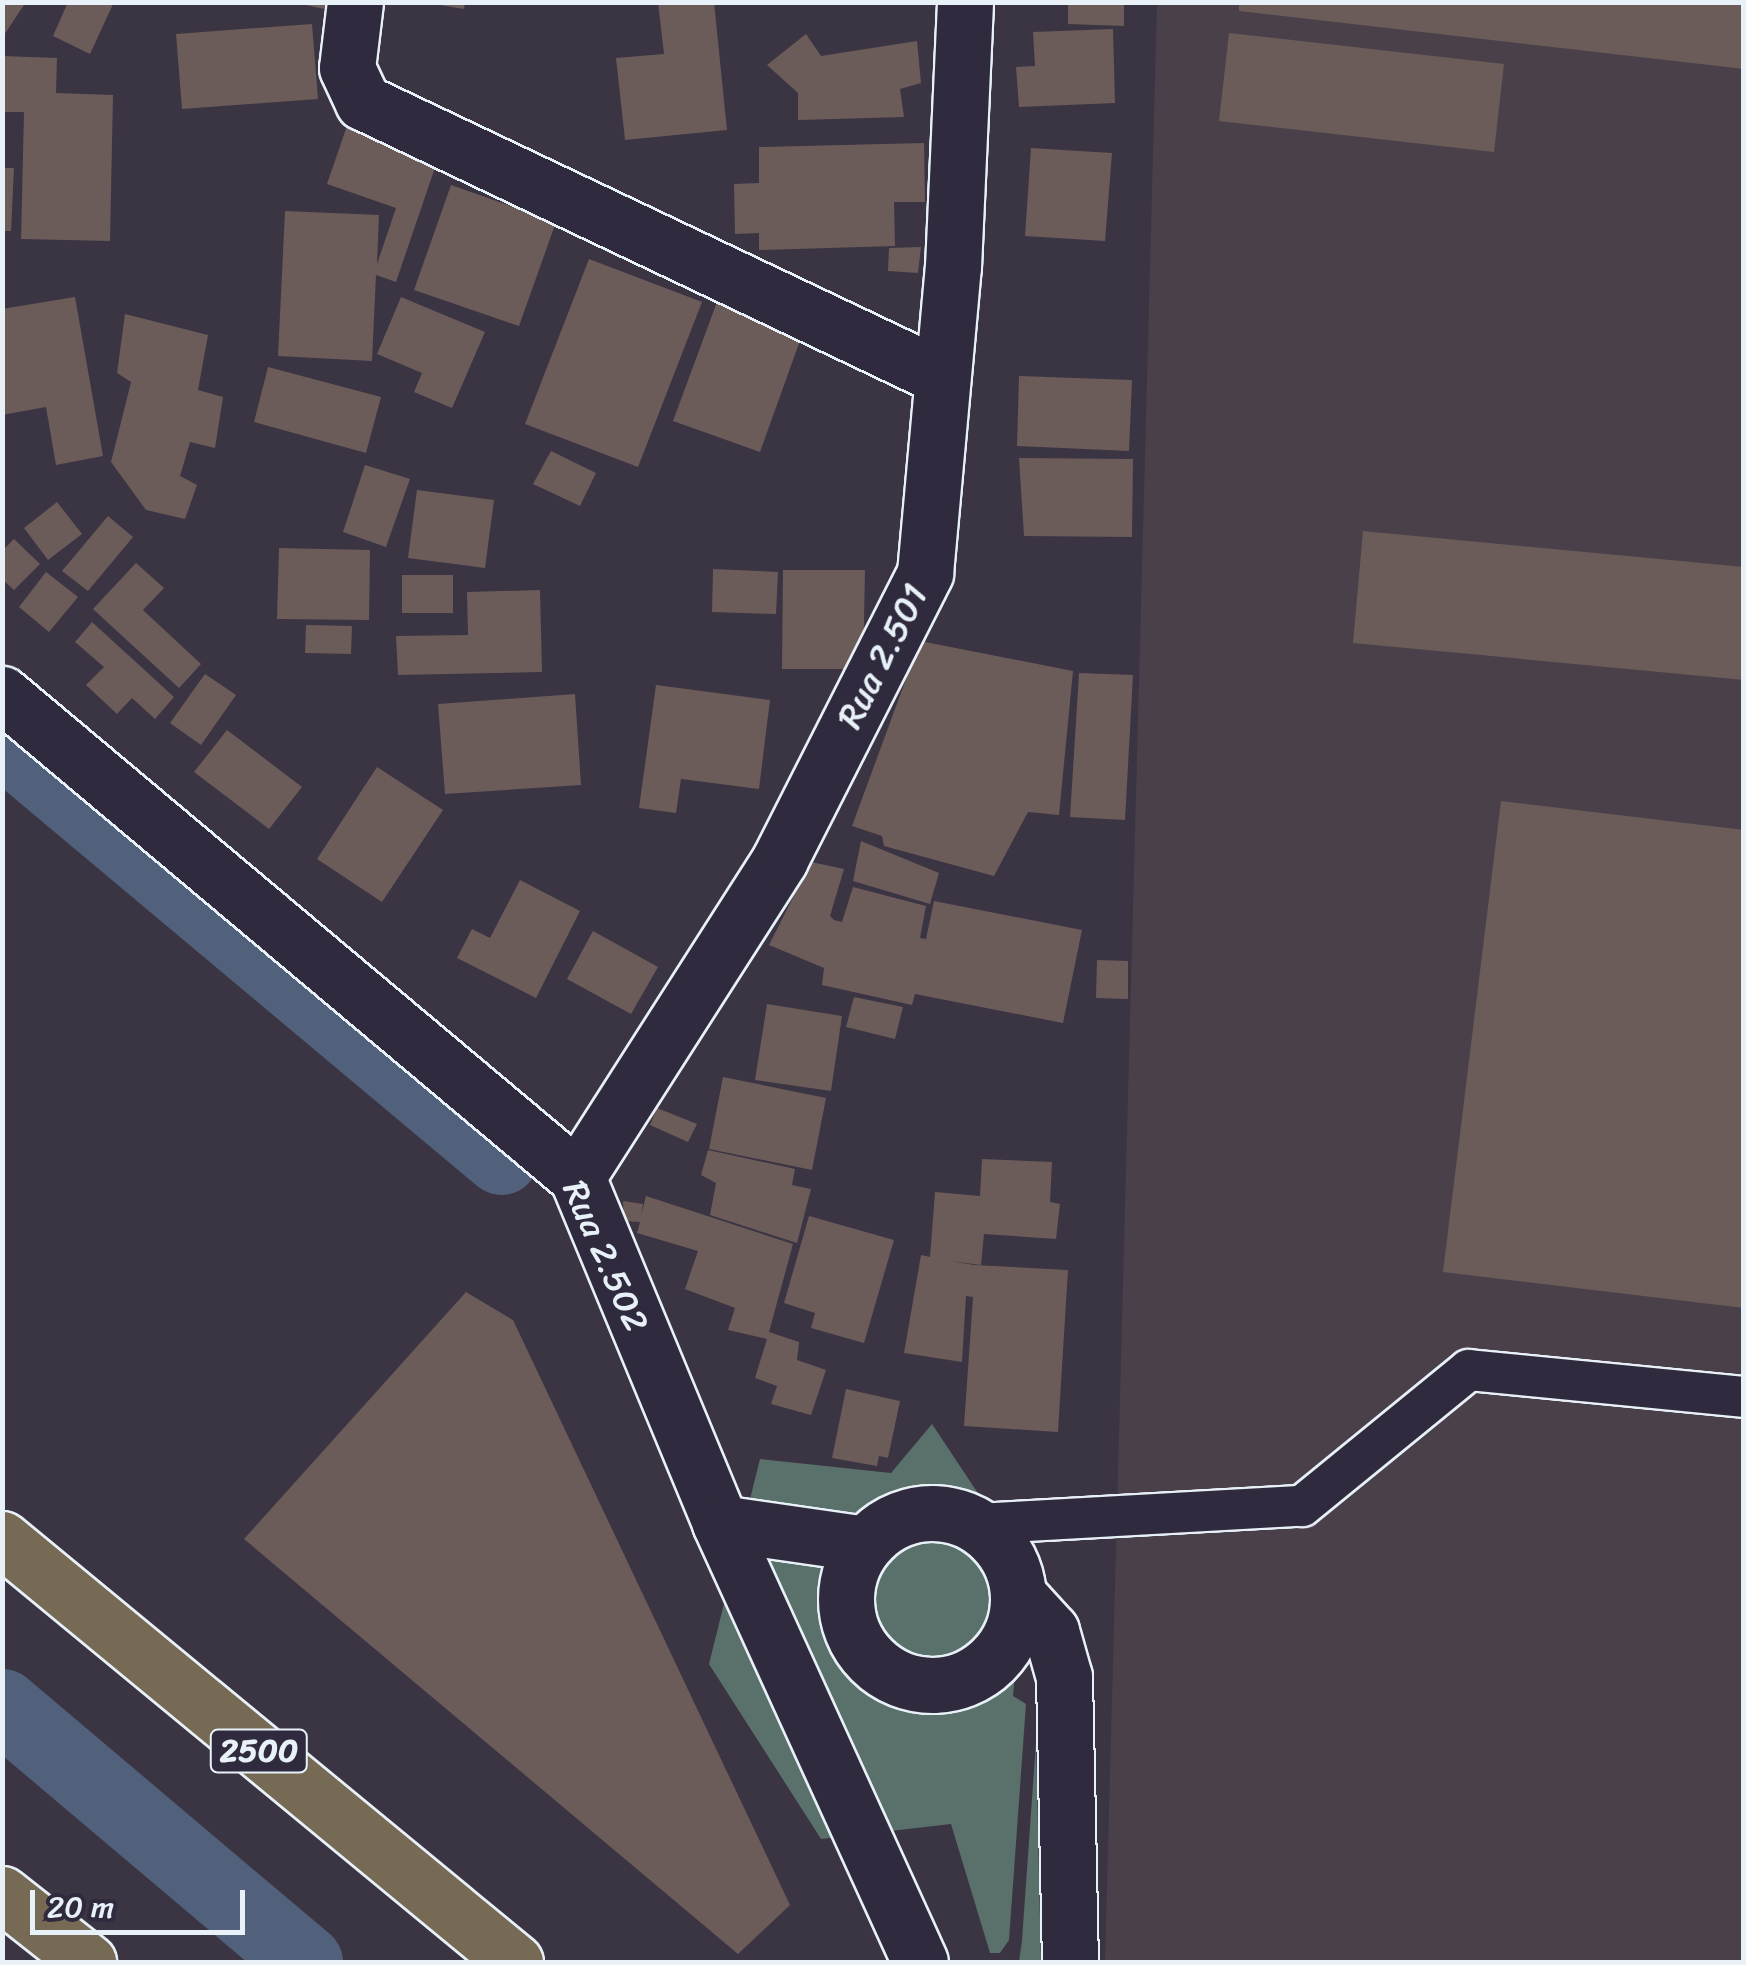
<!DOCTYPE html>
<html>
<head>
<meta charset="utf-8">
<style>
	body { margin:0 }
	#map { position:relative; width:1746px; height:1965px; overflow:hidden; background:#3b3443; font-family:Sriracha,sans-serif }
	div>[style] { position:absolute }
	.built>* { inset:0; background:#49404a }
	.green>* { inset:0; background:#5a706a }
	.canal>* { height:75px; margin:-37.5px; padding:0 37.5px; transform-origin:37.5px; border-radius:37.5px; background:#51617b }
	.building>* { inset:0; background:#6b5c59 }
	.roads { filter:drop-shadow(2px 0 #e8f1f8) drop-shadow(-2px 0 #e8f1f8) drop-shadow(0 2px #e8f1f8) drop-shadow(0 -2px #e8f1f8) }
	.service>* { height:40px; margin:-20px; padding:0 20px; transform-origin:20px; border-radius:20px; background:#2f2a3d }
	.minor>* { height:55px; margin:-27.5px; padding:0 27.5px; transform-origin:27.5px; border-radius:27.5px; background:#2f2a3d }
	.minor>.ring { margin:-27.5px; padding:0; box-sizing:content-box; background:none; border:55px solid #2f2a3d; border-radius:50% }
	.primary>* { height:55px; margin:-27.5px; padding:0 27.5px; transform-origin:27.5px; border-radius:27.5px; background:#766a55 }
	span { translate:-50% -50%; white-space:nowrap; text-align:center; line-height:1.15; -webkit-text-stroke:9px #2f2a3d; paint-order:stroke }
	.shield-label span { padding:2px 8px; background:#2f2a3d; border:2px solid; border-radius:8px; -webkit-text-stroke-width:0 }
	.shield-label { font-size:32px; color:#e8f1f8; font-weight:700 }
	.street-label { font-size:35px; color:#e8f1f8 }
	.frame { position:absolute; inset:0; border:5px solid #e8f1f8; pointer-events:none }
	.scale { position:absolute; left:30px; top:1890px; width:215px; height:45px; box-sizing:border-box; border:5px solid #e8f1f8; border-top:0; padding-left:12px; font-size:30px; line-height:35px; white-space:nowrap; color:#e8f1f8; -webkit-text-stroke:8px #2f2a3d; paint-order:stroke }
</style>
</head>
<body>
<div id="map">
	<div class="built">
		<i style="clip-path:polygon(1157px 3px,1743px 3px,1743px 1962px,1105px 1962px)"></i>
	</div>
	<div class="green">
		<i style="clip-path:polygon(932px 1424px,1025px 1564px,1013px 1696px,1026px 1704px,1009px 1940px,1000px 1953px,990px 1953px,951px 1824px,821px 1839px,709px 1664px,760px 1459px,891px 1473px)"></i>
		<i style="clip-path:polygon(1036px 1742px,1041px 1962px,1019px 1962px,1022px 1940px)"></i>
	</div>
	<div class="canal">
		<i style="left:2px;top:739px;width:651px;rotate:39.95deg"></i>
		<i style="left:2px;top:1706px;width:397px;rotate:40.2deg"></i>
	</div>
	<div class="building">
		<i style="clip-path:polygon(2px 2px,26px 2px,2px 38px)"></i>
		<i style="clip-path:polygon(68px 2px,114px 2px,90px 54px,53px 36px)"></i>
		<i style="clip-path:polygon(292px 2px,330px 2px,329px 10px)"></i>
		<i style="clip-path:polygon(423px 2px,465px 2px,464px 9px)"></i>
		<i style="clip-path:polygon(658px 2px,714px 2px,727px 130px,625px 140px,616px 58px,664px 54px)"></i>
		<i style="clip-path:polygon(1068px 2px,1124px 2px,1124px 26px,1068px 24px)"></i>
		<i style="clip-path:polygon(1239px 2px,1744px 2px,1744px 69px,1239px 11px)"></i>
		<i style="clip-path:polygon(312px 24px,318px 99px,182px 109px,176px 34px)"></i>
		<i style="clip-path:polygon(1113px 29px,1115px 103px,1019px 107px,1016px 67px,1035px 66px,1033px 32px)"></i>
		<i style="clip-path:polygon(1229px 33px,1504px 64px,1494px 152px,1219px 121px)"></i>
		<i style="clip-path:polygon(806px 34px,821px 56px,917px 41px,921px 83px,900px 89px,904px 117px,798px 120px,798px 93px,767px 65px)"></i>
		<i style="clip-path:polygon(2px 56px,57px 58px,56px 93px,113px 95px,110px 241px,21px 239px,24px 112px,2px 112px)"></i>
		<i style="clip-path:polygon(349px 120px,441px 150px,396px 282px,376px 275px,372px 361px,278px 356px,285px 211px,379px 215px,377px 264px,396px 208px,327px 184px)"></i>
		<i style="clip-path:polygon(924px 143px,925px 202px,894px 202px,895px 246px,759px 250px,759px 233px,735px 234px,734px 184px,759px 183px,759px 147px)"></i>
		<i style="clip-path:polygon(1031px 148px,1112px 153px,1105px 241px,1025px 236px)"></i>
		<i style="clip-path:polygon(2px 168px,14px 168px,11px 231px,2px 231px)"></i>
		<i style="clip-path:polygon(451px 185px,556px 222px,519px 326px,414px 290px)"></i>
		<i style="clip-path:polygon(921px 247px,918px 273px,888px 271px,889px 248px)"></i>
		<i style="clip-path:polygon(589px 259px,702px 302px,638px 467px,525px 424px)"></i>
		<i style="clip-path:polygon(721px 291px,807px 321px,760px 452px,673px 421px)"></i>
		<i style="clip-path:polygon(75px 297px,103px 456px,56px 465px,46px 407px,2px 415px,2px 309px)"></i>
		<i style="clip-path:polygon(401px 297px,485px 332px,452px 408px,414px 392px,422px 373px,377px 354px)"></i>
		<i style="clip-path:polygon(125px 314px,208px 335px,198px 390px,223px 397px,215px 448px,190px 442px,180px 476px,197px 485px,185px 519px,146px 510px,111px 462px,131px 382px,117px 373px)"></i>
		<i style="clip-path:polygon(268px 367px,381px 397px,366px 453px,254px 422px)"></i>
		<i style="clip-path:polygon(1019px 376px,1132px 380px,1129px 451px,1017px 446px)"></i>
		<i style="clip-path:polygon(551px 451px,596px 473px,580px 506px,533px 484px)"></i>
		<i style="clip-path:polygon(1019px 458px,1133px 459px,1132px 537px,1024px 536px)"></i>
		<i style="clip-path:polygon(365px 465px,410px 479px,386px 547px,343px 532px)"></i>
		<i style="clip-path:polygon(417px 490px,494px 500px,485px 568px,408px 558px)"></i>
		<i style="clip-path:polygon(57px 502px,82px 534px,48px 560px,24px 528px)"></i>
		<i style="clip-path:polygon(108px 516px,133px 537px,88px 591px,62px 571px)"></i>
		<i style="clip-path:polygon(1363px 531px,1744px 567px,1744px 680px,1353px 643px)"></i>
		<i style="clip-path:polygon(14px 539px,40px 564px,14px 590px,2px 579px,2px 551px)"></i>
		<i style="clip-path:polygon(279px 548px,370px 550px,369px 620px,277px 619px)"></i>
		<i style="clip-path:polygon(136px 563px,164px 588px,143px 610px,201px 664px,179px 688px,93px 609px)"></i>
		<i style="clip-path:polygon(713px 569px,778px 572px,776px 614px,712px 612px)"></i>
		<i style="clip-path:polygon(783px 570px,865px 570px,863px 669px,782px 669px)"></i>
		<i style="clip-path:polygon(46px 572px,78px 597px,49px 632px,19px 607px)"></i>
		<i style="clip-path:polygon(402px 575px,453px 575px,453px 613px,402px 613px)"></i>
		<i style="clip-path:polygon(540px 590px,542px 672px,398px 675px,396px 636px,468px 635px,467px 592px)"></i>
		<i style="clip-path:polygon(92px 622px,174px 697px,155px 719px,132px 698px,117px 714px,86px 685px,104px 667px,75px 642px)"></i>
		<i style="clip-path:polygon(306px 625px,352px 626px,351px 654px,305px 653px)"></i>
		<i style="clip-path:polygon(920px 641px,1073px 671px,1059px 815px,1028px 812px,994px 876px,884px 846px,882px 836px,852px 826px)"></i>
		<i style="clip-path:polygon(1079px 673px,1133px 675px,1125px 820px,1070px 817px)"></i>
		<i style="clip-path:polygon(205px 674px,236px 695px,201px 745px,170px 723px)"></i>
		<i style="clip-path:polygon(656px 685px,770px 700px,759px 789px,681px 779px,676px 813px,639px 808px)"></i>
		<i style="clip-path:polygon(575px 694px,581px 785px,445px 794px,438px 704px)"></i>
		<i style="clip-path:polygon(227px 730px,302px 787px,269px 829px,194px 772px)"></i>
		<i style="clip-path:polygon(377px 767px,443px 810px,382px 902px,317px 859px)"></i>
		<i style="clip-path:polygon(1501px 801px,1744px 830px,1744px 1308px,1443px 1272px)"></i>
		<i style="clip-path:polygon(861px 841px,939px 873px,930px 904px,853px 881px)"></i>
		<i style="clip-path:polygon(811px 862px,844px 869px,830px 916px,834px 920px,842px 922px,853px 887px,926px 906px,920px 938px,926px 939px,934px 901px,1082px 930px,1063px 1023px,915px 994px,912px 1005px,822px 985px,824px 968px,769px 945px)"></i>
		<i style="clip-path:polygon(520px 880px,580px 911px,536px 998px,457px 958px,472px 929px,490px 938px)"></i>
		<i style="clip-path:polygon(593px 931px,658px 967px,631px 1014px,567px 979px)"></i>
		<i style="clip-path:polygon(1097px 960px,1128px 961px,1128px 999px,1096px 998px)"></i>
		<i style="clip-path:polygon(854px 997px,903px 1007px,895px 1039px,846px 1027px)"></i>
		<i style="clip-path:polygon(767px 1004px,842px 1016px,831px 1091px,755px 1080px)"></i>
		<i style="clip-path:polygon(723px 1077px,826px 1098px,812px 1170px,709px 1149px)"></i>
		<i style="clip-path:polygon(657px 1108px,697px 1124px,688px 1142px,650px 1125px)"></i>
		<i style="clip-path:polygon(708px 1150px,795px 1169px,792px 1185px,811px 1189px,797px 1243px,710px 1215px,716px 1183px,701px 1175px)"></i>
		<i style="clip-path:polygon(982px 1159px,1052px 1162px,1050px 1202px,1060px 1204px,1056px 1239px,984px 1234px,981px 1265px,950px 1261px,974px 1265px,1068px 1270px,1058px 1432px,964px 1426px,973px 1297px,966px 1296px,962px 1362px,904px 1353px,921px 1255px,930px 1257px,935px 1192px,980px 1196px)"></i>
		<i style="clip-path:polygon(646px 1196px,793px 1244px,769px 1332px,799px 1342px,797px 1360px,826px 1370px,811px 1415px,771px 1404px,777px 1386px,755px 1378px,767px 1339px,728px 1330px,735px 1308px,685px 1289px,698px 1251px,637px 1233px,640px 1222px,624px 1221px,623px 1201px,643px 1204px,641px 1216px)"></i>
		<i style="clip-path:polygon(809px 1216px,894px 1240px,864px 1343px,811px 1328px,815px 1313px,784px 1303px)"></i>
		<i style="clip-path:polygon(466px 1292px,513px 1320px,790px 1905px,738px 1954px,244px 1539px)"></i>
		<i style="clip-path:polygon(846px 1389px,900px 1401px,888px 1458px,879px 1456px,877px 1466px,832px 1458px)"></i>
	</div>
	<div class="roads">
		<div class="service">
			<i style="left:975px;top:1524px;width:327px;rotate:-3.2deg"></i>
			<i style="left:1302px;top:1506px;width:215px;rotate:-39.2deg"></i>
			<i style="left:1469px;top:1370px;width:276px;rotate:5.6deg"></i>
		</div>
		<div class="minor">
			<i style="left:355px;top:2px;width:66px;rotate:96.9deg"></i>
			<i style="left:347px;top:68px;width:38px;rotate:65deg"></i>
			<i style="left:363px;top:102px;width:641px;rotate:25.41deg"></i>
			<i style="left:2px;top:694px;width:751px;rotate:40.03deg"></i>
			<i style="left:577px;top:1177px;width:374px;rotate:67.5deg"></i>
			<i style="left:720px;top:1523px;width:482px;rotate:65.5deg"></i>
			<i style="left:577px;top:1177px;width:377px;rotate:-57.4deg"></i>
			<i style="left:780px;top:859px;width:321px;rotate:-63.1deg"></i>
			<i style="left:925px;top:573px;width:307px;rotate:-84.8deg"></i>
			<i style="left:953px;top:267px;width:265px;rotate:-87.4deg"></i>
			<i class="ring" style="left:846px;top:1513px;width:117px;height:117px"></i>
			<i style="left:720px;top:1523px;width:147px;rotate:8.2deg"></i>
			<i style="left:1020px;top:1597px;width:46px;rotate:47.6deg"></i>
			<i style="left:1051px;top:1631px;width:48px;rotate:74.2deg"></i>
			<i style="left:1064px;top:1677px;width:285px;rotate:88.8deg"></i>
		</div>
		<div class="primary">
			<i style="left:2px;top:1539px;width:665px;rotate:39.51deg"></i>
			<i style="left:2px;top:1894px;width:110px;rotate:38.3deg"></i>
		</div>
	</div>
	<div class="shield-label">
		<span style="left:259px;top:1751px">2500</span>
	</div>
	<div class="street-label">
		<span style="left:882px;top:656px;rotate:-63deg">Rua 2.501</span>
		<span style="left:606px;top:1256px;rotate:66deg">Rua 2.502</span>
	</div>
	<div class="frame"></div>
	<div class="scale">20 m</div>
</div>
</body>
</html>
